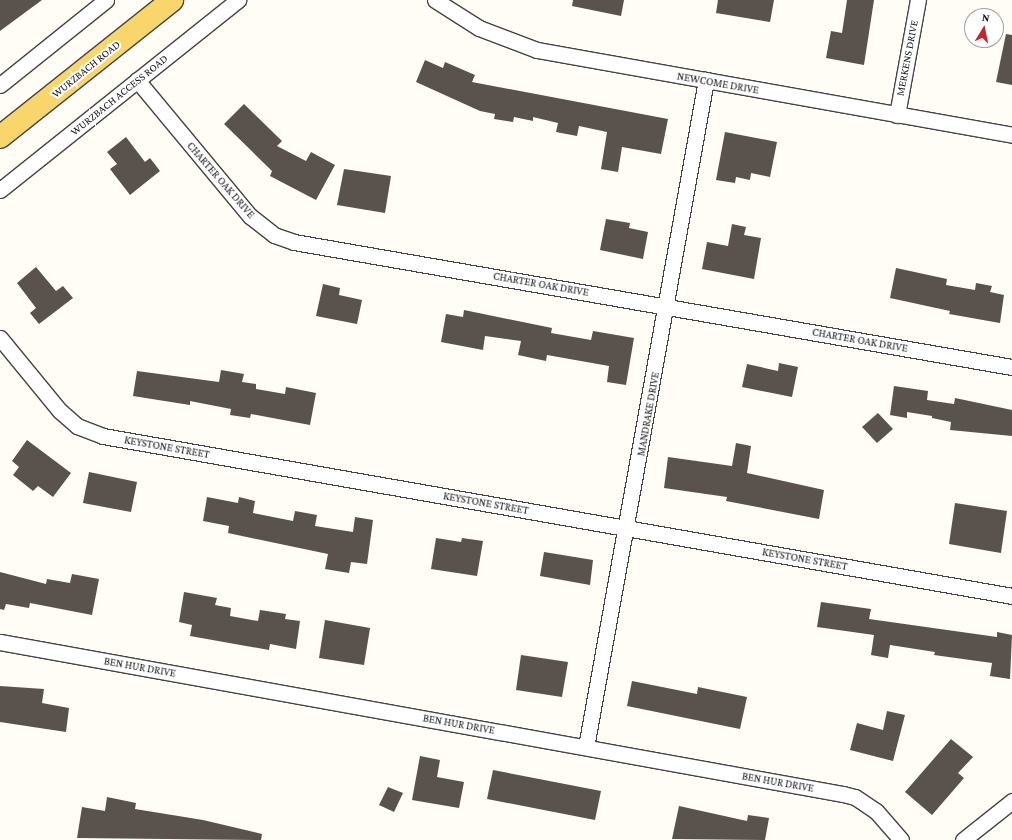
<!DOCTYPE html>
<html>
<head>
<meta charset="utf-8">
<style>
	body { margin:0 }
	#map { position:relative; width:1012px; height:840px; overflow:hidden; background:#fffdf5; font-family:"Crimson Pro",serif }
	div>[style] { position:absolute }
	.building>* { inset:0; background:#5a524d }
	.roads { filter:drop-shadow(1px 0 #444) drop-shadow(-1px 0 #444) drop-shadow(0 1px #444) drop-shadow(0 -1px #444) }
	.minor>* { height:15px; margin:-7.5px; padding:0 7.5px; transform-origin:7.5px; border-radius:7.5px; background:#fff }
	.primary>* { height:22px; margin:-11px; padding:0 11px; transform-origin:11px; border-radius:11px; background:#f9d66b }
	span { translate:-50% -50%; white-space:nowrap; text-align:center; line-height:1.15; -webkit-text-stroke:4px #fff; paint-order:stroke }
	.street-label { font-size:11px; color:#111 }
	.north { position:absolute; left:964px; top:8px; width:40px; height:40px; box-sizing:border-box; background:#fff; border:1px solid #a0a0a0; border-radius:50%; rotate:10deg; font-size:11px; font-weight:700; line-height:16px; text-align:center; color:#111 }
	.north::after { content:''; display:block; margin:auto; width:14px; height:18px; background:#c4262e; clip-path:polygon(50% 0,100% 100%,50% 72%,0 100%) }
</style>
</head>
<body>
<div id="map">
	<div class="building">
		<i style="clip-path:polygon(0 0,42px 0,0 31px)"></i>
		<i style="clip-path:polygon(573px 0,624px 0,621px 16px,572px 6px)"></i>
		<i style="clip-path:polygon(718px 0,774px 0,770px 22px,716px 13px)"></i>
		<i style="clip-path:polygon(847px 0,874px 0,864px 65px,826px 58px,831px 31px,842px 33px)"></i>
		<i style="clip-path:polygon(1006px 34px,1012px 35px,1012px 85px,996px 82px)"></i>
		<i style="clip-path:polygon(425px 60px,443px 68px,445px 62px,475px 75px,472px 82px,668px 119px,661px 154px,622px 147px,618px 172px,601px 169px,607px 132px,579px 126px,577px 136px,556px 132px,558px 123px,533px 117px,533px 121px,514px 117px,513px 122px,494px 119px,495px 114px,480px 111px,416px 82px)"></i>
		<i style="clip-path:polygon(244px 104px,282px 141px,277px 146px,306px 161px,311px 152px,335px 165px,316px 200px,270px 176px,272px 171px,224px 124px)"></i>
		<i style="clip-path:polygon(725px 132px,777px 142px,770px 177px,751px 173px,750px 180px,736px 177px,735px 183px,716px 180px)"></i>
		<i style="clip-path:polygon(126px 137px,145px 162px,150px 158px,160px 171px,130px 195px,110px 169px,117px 164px,107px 152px)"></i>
		<i style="clip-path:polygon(344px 169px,391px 176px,385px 213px,337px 205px)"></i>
		<i style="clip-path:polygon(606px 219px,630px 223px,629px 228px,648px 232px,643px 259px,600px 250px)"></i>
		<i style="clip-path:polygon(732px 224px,746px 227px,744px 235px,761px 238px,754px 279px,702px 269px,707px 242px,728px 246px)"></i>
		<i style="clip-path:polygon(36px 267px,56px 291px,63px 286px,73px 298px,39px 324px,30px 313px,36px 308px,17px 283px)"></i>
		<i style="clip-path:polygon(896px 268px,947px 279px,946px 285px,975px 290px,976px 283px,992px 286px,990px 292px,1004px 295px,1000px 323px,949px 314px,950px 311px,890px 298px)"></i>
		<i style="clip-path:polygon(323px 284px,340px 288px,339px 295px,362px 300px,357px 324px,316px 316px)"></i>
		<i style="clip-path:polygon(464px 310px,552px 328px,551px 333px,591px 340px,593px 331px,634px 338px,626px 385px,607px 382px,609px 366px,547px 355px,546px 361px,518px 355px,521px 341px,485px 336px,483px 350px,441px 342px,446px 314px,463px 317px)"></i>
		<i style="clip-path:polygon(779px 363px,798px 367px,792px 397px,742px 387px,747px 364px,778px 371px)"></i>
		<i style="clip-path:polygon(221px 370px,244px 374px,242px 382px,256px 384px,256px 389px,285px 394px,286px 387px,316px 393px,310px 425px,251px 414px,250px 418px,230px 415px,231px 409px,190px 401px,190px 405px,133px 396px,137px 371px,219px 382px)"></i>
		<i style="clip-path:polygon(894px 386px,928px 391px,927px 400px,954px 404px,955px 398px,1012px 410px,1012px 436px,950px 430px,951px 422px,932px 418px,932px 416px,907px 412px,907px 418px,890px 415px)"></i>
		<i style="clip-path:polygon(878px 413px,893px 429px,877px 443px,862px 427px)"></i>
		<i style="clip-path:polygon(27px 440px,71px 473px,53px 497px,38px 486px,33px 491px,13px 475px,19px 467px,12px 461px)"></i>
		<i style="clip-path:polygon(736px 443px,751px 446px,747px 473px,824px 490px,819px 519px,726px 501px,727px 497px,664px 488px,668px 457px,732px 466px)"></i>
		<i style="clip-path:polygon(89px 472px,137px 482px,131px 512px,83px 503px)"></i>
		<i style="clip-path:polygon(207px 497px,238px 503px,239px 497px,255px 501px,253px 513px,293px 521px,295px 511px,317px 515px,315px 526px,353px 532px,355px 517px,373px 520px,367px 564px,351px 562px,349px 573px,325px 569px,328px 554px,228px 533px,229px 526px,203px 521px)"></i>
		<i style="clip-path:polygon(955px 503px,1007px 511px,1001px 553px,949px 544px)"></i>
		<i style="clip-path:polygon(436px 538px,461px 542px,462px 538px,483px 541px,477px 576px,431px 569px)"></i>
		<i style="clip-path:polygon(544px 552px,593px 560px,590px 585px,540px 576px)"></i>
		<i style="clip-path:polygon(0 572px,46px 584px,47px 579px,70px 583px,72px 574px,99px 579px,92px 615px,30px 603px,29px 608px,6px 604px,4px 610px,0 609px)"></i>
		<i style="clip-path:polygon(184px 592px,217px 598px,215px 605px,231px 608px,230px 616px,258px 621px,260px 610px,286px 614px,285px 619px,300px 621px,296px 649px,270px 644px,269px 650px,190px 636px,192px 625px,179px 622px)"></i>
		<i style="clip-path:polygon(821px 602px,871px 609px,869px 619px,997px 637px,997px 632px,1012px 635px,1010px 679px,990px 676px,992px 663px,934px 655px,935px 652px,890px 645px,888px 658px,871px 655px,874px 635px,817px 627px)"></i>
		<i style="clip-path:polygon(325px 620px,370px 628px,364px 665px,319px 658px)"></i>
		<i style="clip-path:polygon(521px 655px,568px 662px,562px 697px,516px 690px)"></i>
		<i style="clip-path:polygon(632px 681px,697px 694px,698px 687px,747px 697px,740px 729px,627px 706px)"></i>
		<i style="clip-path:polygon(0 686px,44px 689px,42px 703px,69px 708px,66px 732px,0 722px)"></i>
		<i style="clip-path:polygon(887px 711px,905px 715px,893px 761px,850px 750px,857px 723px,883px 730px)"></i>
		<i style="clip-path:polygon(951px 739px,973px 757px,958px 773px,964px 778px,932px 815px,905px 792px)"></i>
		<i style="clip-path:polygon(420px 756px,440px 760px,437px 777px,464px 782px,459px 808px,412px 800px)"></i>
		<i style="clip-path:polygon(493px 770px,601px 791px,595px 820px,487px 799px)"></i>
		<i style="clip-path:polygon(388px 787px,403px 793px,394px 812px,379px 805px)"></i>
		<i style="clip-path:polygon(107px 797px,136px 803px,135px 809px,203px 820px,262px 834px,261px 840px,77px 838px,82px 807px,105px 811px)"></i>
		<i style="clip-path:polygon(679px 806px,747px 821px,748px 815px,769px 818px,765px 840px,672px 839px)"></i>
	</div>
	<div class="roads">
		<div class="minor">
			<i style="left:435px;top:0;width:52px;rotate:32.5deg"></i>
			<i style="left:479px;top:28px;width:62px;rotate:20.8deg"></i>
			<i style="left:537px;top:50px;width:483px;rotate:10.1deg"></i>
			<i style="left:137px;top:80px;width:177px;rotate:50.3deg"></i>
			<i style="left:250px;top:216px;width:31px;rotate:38deg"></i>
			<i style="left:274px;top:235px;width:21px;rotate:19deg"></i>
			<i style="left:294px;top:242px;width:729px;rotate:9.88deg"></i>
			<i style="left:0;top:85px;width:136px;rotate:-38.7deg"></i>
			<i style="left:897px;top:115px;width:117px;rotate:-79.7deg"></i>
			<i style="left:0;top:190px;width:305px;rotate:-38.6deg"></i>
			<i style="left:0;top:338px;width:94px;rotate:50.6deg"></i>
			<i style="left:60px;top:411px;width:23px;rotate:41deg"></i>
			<i style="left:77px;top:426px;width:28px;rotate:21deg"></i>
			<i style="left:103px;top:436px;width:923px;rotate:9.98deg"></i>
			<i style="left:0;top:642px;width:857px;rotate:10.22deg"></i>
			<i style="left:843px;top:794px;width:12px;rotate:14deg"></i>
			<i style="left:855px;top:797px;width:25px;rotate:34deg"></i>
			<i style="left:876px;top:811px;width:38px;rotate:49deg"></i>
			<i style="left:586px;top:747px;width:678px;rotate:-79.8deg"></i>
			<i style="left:963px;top:840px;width:63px;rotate:-38.5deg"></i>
		</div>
		<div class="primary">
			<i style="left:0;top:137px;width:220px;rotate:-38.5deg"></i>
		</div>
	</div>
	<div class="street-label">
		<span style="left:907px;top:58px;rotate:-79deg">MERKENS DRIVE</span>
		<span style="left:86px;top:69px;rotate:-39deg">WURZBACH ROAD</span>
		<span style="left:718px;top:83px;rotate:10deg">NEWCOME DRIVE</span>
		<span style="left:119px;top:95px;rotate:-39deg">WURZBACH ACCESS ROAD</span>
		<span style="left:221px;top:180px;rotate:49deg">CHARTER OAK DRIVE</span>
		<span style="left:541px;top:284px;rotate:10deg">CHARTER OAK DRIVE</span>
		<span style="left:860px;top:340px;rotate:10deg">CHARTER OAK DRIVE</span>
		<span style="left:648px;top:414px;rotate:-80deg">MANDRAKE DRIVE</span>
		<span style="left:167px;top:447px;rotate:10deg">KEYSTONE STREET</span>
		<span style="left:486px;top:503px;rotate:10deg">KEYSTONE STREET</span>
		<span style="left:805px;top:559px;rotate:10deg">KEYSTONE STREET</span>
		<span style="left:140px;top:667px;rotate:10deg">BEN HUR DRIVE</span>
		<span style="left:459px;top:724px;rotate:10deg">BEN HUR DRIVE</span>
		<span style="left:778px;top:782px;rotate:10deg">BEN HUR DRIVE</span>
	</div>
	<div class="north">N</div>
</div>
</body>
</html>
